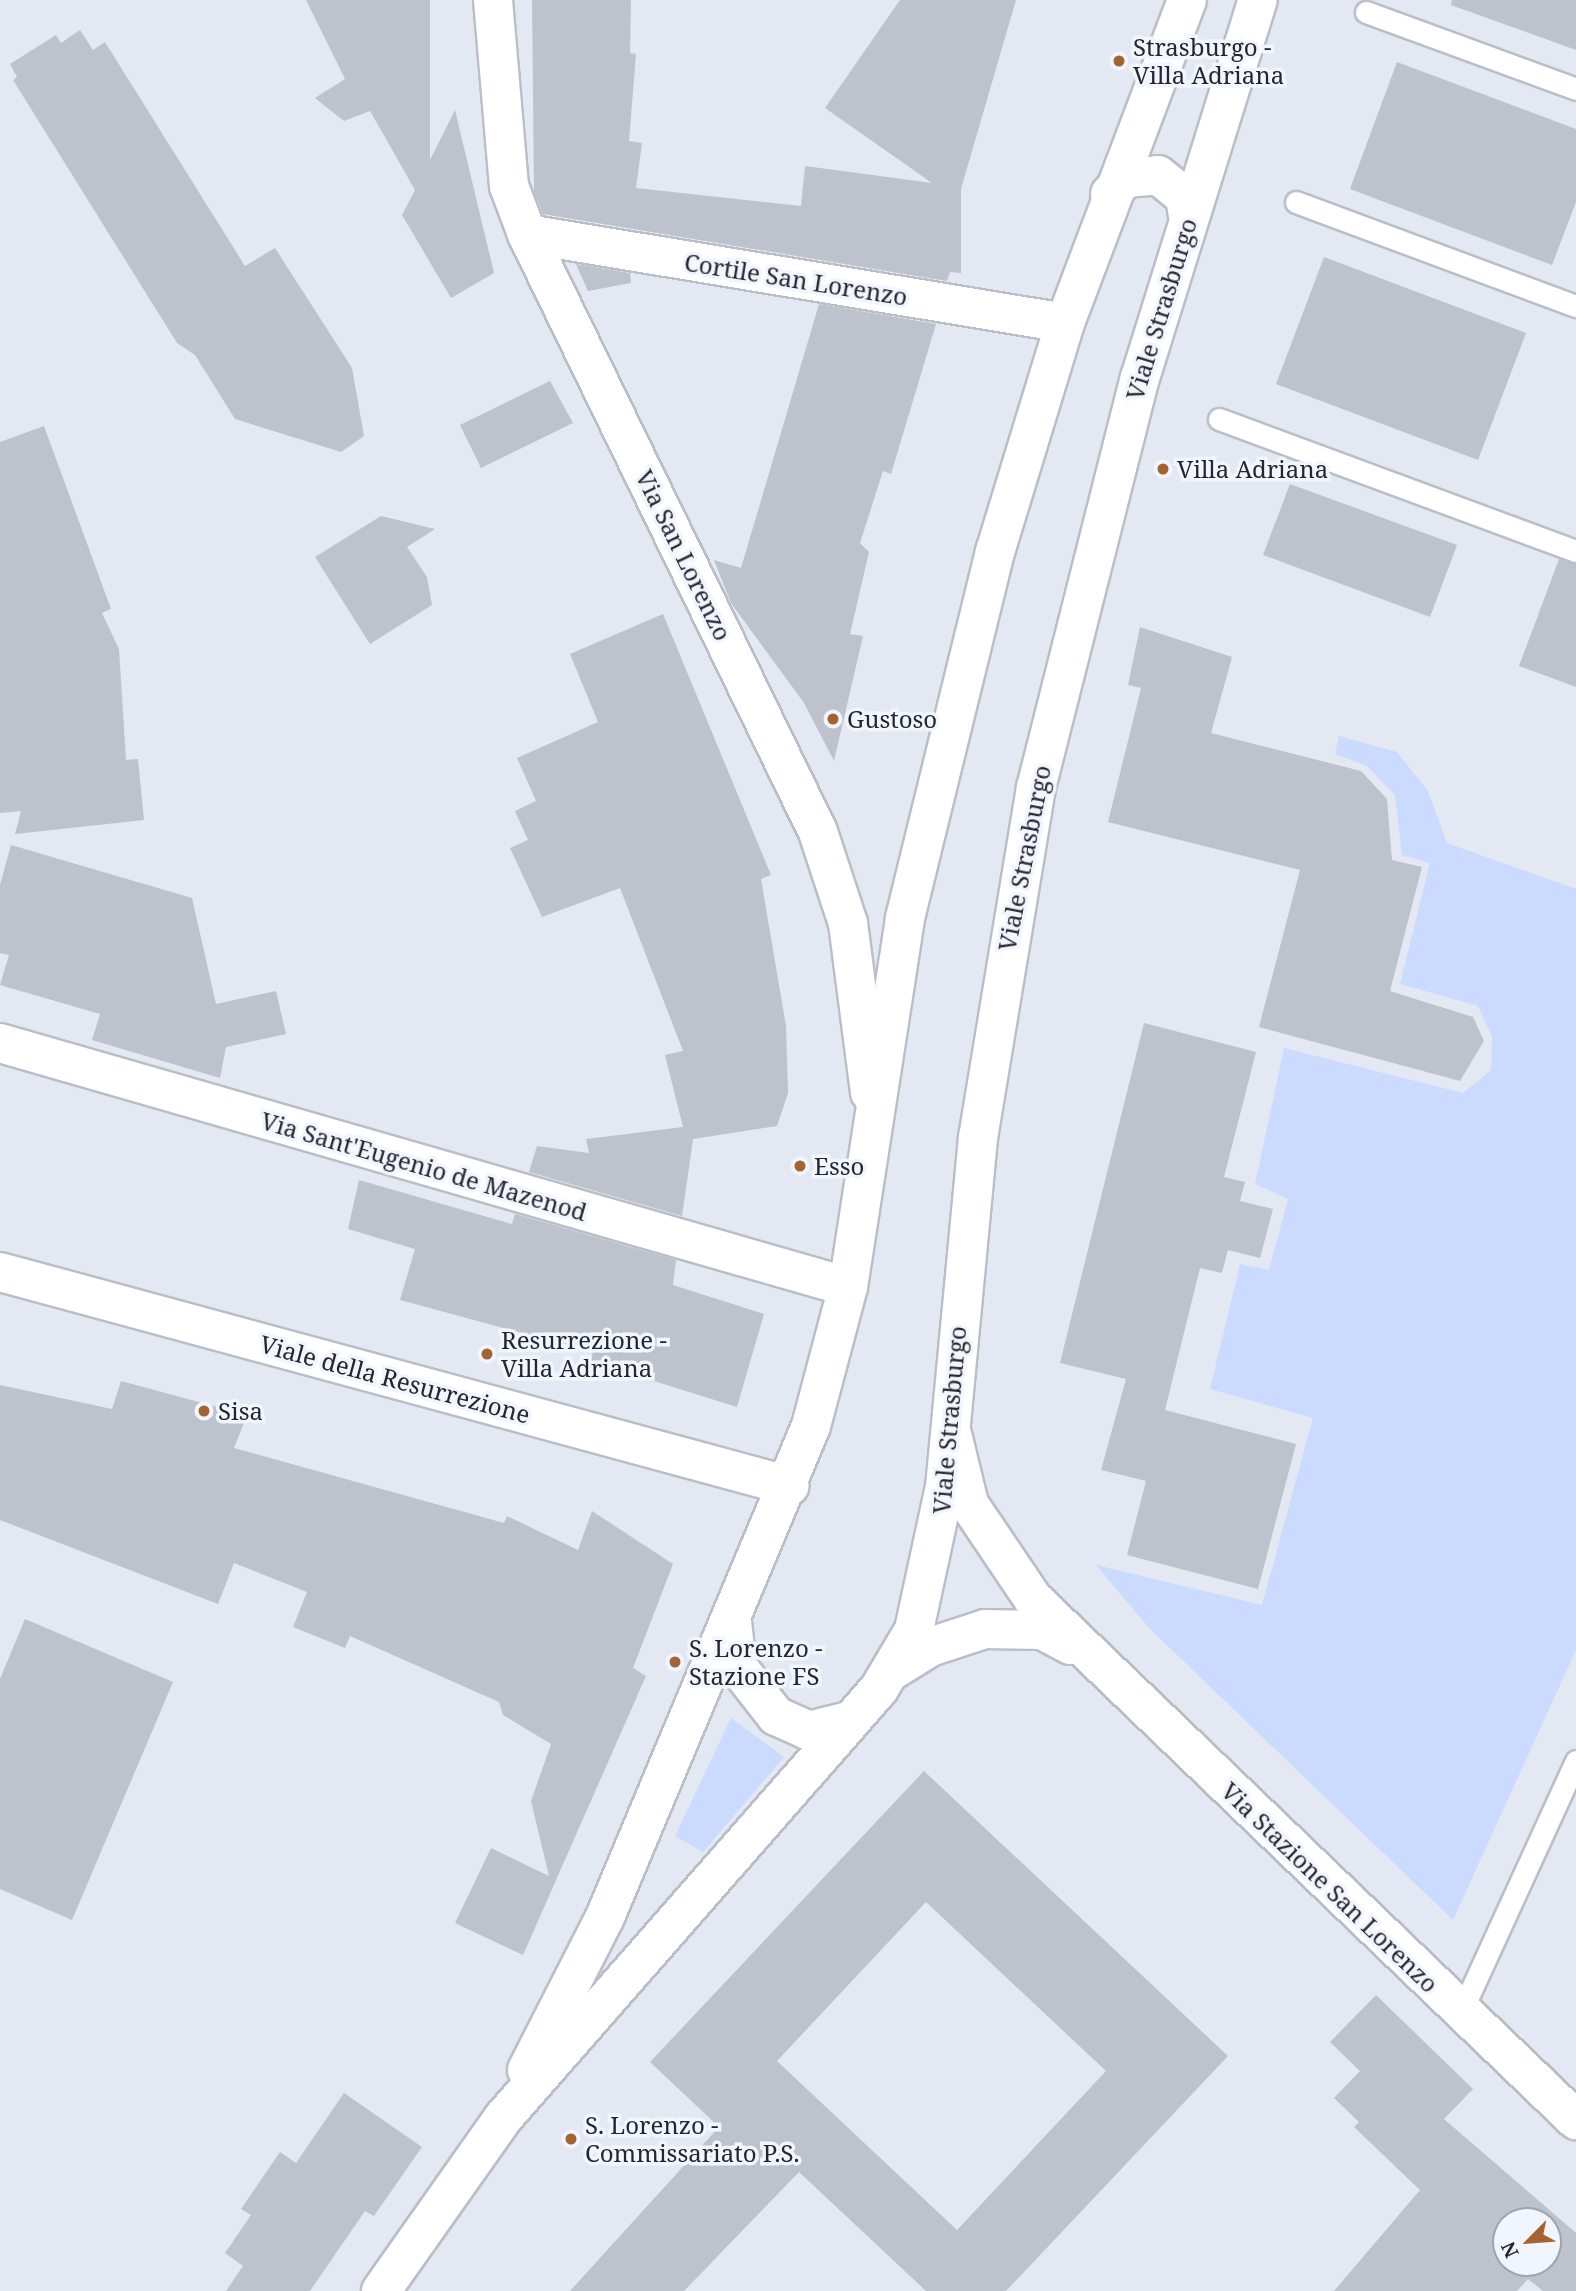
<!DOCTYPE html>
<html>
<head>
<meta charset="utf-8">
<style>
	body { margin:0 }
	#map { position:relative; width:1576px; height:2291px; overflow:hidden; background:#e3e8f2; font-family:"Noto Serif",serif }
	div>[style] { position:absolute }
	.green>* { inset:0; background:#cadbff }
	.building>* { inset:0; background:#bdc2cc }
	.roads { filter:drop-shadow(2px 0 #babec8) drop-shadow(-2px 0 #babec8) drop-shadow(0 2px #babec8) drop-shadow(0 -2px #babec8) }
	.service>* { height:21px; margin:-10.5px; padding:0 10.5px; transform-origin:10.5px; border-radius:10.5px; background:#fff }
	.minor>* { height:38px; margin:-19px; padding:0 19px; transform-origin:19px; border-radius:19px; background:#fff }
	.tertiary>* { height:38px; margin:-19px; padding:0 19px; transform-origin:19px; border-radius:19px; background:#fff }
	.dots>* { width:19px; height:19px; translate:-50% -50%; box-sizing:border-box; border:4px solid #f1f5fe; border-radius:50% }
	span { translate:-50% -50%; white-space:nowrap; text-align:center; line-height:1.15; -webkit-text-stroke:7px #f1f5fe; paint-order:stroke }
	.poi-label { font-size:24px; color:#26272b }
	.left { translate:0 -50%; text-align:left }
	.street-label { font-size:24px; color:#26272b }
	.north { position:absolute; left:1492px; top:2207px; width:70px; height:70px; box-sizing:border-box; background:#f1f5fe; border:2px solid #a0a3aa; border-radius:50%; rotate:245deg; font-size:19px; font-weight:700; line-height:28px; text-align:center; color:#26272b }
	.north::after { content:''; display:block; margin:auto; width:24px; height:32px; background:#a56331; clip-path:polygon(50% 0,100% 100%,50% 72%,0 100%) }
</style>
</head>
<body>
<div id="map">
	<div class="green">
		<i style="clip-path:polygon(1339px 736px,1397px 752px,1428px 791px,1447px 843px,1576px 889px,1576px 1650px,1453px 1920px,1149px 1628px,1096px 1565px,1262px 1605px,1313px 1418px,1210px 1389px,1240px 1264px,1269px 1270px,1288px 1199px,1255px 1184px,1284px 1048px,1463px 1093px,1491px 1070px,1492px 1037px,1478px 1006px,1400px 984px,1430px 863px,1402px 855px,1395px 795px,1367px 766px,1335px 754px)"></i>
		<i style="clip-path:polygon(731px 1718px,784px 1757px,703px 1852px,675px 1836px)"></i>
	</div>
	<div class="building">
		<i style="clip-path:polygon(306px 0,430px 0,430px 160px,455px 110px,494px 273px,451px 298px,402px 215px,415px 190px,370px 111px,344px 121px,315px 98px,345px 79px)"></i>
		<i style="clip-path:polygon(532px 0,631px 0,630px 53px,636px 54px,629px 141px,642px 143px,636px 188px,801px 206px,805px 166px,932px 183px,825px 108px,900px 0,1016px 0,961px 189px,961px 273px,950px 272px,947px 281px,543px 214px,534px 191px)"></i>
		<i style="clip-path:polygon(1452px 0,1576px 0,1576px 50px,1451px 5px)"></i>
		<i style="clip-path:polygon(80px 30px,93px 50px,105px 42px,245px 266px,275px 248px,352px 368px,364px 436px,341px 452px,235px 419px,195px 355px,177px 343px,13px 80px,17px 77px,10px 64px,56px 35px,61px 43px)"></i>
		<i style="clip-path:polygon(1397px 62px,1576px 129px,1576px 202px,1552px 265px,1350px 189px)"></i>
		<i style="clip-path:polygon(1324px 257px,1526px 333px,1478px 460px,1276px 384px)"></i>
		<i style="clip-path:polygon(576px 264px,630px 273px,631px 283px,588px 291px)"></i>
		<i style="clip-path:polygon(819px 304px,936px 324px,891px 474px,883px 471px,860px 543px,869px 552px,850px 634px,863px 636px,834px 761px,804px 703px,731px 603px,714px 560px,741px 568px)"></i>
		<i style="clip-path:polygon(550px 381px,573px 423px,481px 468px,460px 425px)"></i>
		<i style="clip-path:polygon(44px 426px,111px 609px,102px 613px,119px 649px,126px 760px,138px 759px,144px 820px,15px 834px,21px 811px,0 813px,0 442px)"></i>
		<i style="clip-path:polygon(1290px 484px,1457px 545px,1430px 617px,1263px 555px)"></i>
		<i style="clip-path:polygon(381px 516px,435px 529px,407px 547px,427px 577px,432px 605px,370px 644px,315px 557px)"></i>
		<i style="clip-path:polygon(1559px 559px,1576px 564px,1576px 687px,1519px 666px)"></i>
		<i style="clip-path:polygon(663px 614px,771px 875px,761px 879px,786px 1026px,788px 1093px,777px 1126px,693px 1139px,682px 1216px,529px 1172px,537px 1146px,589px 1153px,586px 1139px,683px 1127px,665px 1055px,683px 1051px,620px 888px,542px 917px,510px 848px,528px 840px,515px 811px,536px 801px,517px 758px,598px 722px,570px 654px)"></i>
		<i style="clip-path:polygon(1140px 627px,1232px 657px,1211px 733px,1361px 771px,1387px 799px,1392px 860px,1422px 867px,1390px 991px,1473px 1017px,1484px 1041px,1460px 1081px,1259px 1027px,1300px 870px,1108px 822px,1141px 688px,1128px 685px)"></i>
		<i style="clip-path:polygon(11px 845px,192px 898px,216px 1004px,276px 991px,286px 1034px,226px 1047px,220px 1078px,92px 1040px,100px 1014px,0 985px,9px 955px,0 953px,0 885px)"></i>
		<i style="clip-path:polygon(1144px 1023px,1256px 1052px,1224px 1177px,1245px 1182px,1240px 1201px,1273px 1209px,1260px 1258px,1228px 1250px,1222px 1273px,1200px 1268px,1165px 1410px,1296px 1444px,1258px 1589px,1127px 1555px,1146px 1481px,1101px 1470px,1126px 1379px,1060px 1363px)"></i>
		<i style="clip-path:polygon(359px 1180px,512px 1224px,515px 1214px,676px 1260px,673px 1285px,764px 1314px,737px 1407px,590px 1361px,593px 1352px,400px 1300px,415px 1249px,348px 1229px)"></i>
		<i style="clip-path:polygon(121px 1381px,247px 1415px,234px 1448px,504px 1523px,507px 1516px,578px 1550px,592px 1511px,673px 1564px,633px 1668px,646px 1676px,523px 1955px,455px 1923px,491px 1848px,549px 1876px,531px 1801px,551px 1744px,503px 1715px,499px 1702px,350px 1636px,345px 1648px,293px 1627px,307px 1592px,234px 1563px,218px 1604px,0 1520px,0 1385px,112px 1409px)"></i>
		<i style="clip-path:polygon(25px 1619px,173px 1682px,72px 1920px,0 1889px,0 1679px)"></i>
		<i style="clip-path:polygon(evenodd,924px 1771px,1228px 2056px,1006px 2291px,926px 2291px,799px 2172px,684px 2291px,570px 2291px,719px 2127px,650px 2062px,924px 1771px,926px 1902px,1106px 2071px,957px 2230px,777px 2061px,926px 1902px)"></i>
		<i style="clip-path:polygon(evenodd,1376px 1995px,1473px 2089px,1444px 2119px,1576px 2233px,1576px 2291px,1543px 2291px,1528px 2279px,1517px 2291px,1334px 2291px,1420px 2190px,1354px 2127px,1359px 2122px,1334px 2098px,1360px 2071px,1330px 2042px,1376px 1995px,1506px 2221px,1548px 2221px,1548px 2263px,1506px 2263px,1506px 2221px)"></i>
		<i style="clip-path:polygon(344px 2093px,422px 2147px,374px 2216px,365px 2211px,310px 2291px,226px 2291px,243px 2266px,225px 2253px,251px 2215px,241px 2209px,280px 2152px,296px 2163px)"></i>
	</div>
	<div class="roads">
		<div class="service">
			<i style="left:1366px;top:12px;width:224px;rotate:20.1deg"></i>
			<i style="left:1296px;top:202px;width:299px;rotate:20.4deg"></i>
			<i style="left:1219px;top:419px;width:381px;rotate:20.3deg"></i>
			<i style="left:1461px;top:2012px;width:276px;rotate:-65.4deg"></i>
		</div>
		<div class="minor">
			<i style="left:493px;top:0;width:187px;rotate:85.1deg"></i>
			<i style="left:509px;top:186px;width:51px;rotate:69.4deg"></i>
			<i style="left:527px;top:234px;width:665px;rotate:64.05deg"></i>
			<i style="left:818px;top:832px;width:96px;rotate:71.8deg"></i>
			<i style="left:848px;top:923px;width:171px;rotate:82.6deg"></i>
			<i style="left:527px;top:234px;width:545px;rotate:9.39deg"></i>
			<i style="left:0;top:1043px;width:882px;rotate:16.05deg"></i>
			<i style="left:952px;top:1434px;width:72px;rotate:76.3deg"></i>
			<i style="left:969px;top:1504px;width:115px;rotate:56deg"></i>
			<i style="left:1033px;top:1599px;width:753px;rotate:43.82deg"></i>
			<i style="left:893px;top:1670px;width:44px;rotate:-31.9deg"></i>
			<i style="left:930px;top:1647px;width:58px;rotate:-18.1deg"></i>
			<i style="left:985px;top:1629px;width:57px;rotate:1deg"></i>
			<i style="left:1042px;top:1630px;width:32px;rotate:28deg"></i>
		</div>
		<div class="tertiary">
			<i style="left:1110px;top:194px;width:23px;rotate:-45deg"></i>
			<i style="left:1126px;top:178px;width:32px;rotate:-5deg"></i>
			<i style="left:1158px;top:175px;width:35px;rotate:39deg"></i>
			<i style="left:1185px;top:197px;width:20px;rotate:81deg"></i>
			<i style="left:0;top:1272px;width:818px;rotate:15.16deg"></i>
			<i style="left:732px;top:1622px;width:44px;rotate:83.5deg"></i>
			<i style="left:737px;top:1666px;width:63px;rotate:52deg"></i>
			<i style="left:776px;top:1716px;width:36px;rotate:24deg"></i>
			<i style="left:809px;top:1731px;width:44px;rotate:-14.3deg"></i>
			<i style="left:527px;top:2070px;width:172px;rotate:-63deg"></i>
			<i style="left:605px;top:1917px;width:532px;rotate:-67.24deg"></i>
			<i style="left:811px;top:1426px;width:144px;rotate:-75.1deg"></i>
			<i style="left:848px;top:1287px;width:373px;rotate:-81.2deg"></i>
			<i style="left:905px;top:918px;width:377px;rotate:-76.2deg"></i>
			<i style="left:995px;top:552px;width:239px;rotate:-73deg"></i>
			<i style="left:1065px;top:323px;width:345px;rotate:-69.3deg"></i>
			<i style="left:381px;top:2291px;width:212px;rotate:-54.8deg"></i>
			<i style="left:503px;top:2118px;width:570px;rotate:-48.77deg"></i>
			<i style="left:879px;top:1689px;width:69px;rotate:-59.3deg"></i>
			<i style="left:914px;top:1630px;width:146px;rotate:-77.8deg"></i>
			<i style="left:945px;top:1487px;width:351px;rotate:-84.6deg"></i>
			<i style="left:978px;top:1138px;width:355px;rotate:-80.6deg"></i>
			<i style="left:1036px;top:788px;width:423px;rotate:-75.8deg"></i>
			<i style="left:1140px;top:378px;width:396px;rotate:-72.7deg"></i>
		</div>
	</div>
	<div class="dots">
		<i style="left:1119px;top:61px;background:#a56331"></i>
		<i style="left:1163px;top:469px;background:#a56331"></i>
		<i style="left:833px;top:719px;background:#a56331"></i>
		<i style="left:800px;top:1166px;background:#a56331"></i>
		<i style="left:487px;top:1354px;background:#a56331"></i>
		<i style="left:204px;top:1411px;background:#a56331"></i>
		<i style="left:675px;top:1662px;background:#a56331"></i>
		<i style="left:571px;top:2139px;background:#a56331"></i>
	</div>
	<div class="poi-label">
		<span class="left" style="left:1133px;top:61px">Strasburgo -<br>Villa Adriana</span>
		<span class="left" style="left:1177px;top:469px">Villa Adriana</span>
		<span class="left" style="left:847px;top:719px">Gustoso</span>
		<span class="left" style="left:814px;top:1166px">Esso</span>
		<span class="left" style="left:501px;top:1354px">Resurrezione -<br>Villa Adriana</span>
		<span class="left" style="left:218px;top:1411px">Sisa</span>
		<span class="left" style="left:689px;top:1662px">S. Lorenzo -<br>Stazione FS</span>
		<span class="left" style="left:585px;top:2139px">S. Lorenzo -<br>Commissariato P.S.</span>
	</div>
	<div class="street-label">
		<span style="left:796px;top:279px;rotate:9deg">Cortile San Lorenzo</span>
		<span style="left:1161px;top:309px;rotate:-73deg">Viale Strasburgo</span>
		<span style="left:684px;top:555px;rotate:64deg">Via San Lorenzo</span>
		<span style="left:1024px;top:858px;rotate:-79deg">Viale Strasburgo</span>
		<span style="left:424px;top:1166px;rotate:16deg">Via Sant'Eugenio de Mazenod</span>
		<span style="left:395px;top:1379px;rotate:15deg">Viale della Resurrezione</span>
		<span style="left:949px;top:1420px;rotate:-85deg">Viale Strasburgo</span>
		<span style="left:1330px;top:1887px;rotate:44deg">Via Stazione San Lorenzo</span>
	</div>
	<div class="north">N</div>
</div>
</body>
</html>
